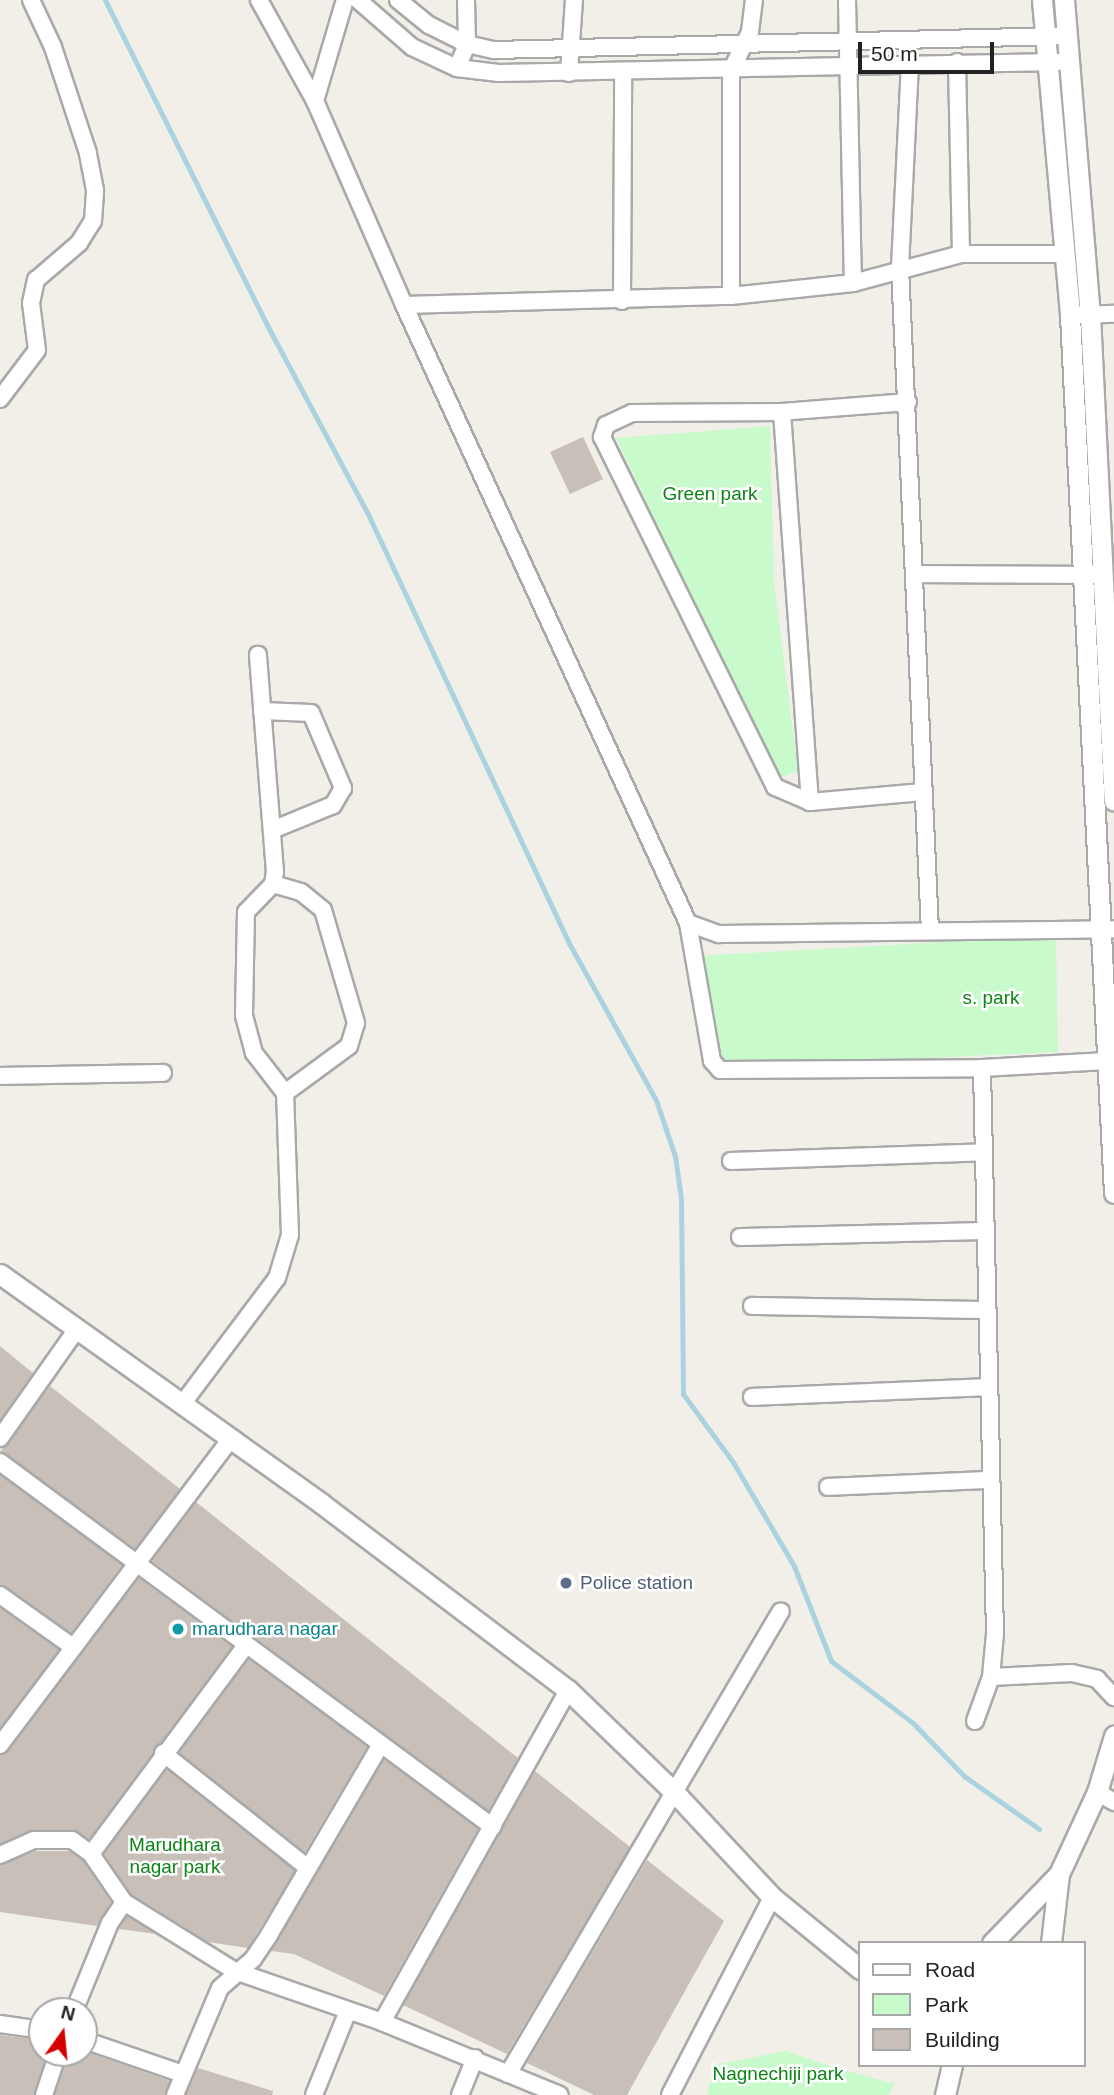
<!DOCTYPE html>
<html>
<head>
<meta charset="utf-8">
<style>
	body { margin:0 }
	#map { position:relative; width:1114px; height:2095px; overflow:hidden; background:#f2efe9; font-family:Helvetica,sans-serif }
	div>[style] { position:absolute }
	.park>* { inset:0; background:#c8facc }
	.stream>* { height:5px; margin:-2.5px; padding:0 2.5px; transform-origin:2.5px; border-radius:2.5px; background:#aad3df }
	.building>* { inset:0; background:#c7bfb8 }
	.roads { filter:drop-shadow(2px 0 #a9a9a9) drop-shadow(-2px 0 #a9a9a9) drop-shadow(0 2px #a9a9a9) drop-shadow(0 -2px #a9a9a9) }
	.minor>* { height:16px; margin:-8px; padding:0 8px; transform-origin:8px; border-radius:8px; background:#fff }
	.tertiary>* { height:19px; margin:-9.5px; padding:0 9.5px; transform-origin:9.5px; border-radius:9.5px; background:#fff }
	.dots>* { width:19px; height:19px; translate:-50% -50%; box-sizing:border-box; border:4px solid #fff; border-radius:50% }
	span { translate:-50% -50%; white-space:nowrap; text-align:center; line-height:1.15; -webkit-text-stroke:5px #fff; paint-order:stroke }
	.park-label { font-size:19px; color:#0c8416 }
	.service-label { font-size:19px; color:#4e5e75 }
	.left { translate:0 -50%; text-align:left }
	.culture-label { font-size:19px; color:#0d838f }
	.legend { position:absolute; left:858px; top:1941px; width:228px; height:126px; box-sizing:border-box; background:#fff; border:2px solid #a7a7a7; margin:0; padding:9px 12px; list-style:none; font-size:21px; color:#222 }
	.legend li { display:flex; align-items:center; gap:14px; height:35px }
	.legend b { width:35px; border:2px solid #a7a7a7 }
	.north { position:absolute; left:28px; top:1997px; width:70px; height:70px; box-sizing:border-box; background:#fff; border:2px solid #a7a7a7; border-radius:50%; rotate:15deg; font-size:19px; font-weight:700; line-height:28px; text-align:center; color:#222 }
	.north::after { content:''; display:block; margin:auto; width:24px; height:32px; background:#d40000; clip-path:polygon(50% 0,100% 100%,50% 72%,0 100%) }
	.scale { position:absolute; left:858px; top:42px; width:136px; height:32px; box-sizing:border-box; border:4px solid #222; border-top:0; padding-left:9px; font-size:21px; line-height:24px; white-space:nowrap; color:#222; -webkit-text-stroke:5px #fff; paint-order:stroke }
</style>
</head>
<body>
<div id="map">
	<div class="park">
		<i style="clip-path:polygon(770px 426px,774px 582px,798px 771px,783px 777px,770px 763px,616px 438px)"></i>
		<i style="clip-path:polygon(1056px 936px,1058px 1052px,705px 1068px,695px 956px)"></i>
		<i style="clip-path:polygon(786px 2051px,830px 2066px,895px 2084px,888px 2095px,707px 2095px,714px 2065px)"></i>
	</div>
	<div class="stream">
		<i style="left:105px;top:0;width:363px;rotate:63.5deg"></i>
		<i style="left:267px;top:325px;width:212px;rotate:61.9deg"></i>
		<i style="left:367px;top:512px;width:478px;rotate:64.9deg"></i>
		<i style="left:570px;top:945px;width:177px;rotate:61deg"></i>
		<i style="left:656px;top:1100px;width:59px;rotate:71.3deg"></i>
		<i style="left:675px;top:1156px;width:42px;rotate:81.9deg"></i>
		<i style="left:681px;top:1198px;width:196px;rotate:89.4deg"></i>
		<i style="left:683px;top:1394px;width:84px;rotate:53.7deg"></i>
		<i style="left:733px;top:1462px;width:121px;rotate:59.6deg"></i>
		<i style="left:794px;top:1566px;width:102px;rotate:68.7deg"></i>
		<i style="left:831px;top:1661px;width:103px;rotate:37.1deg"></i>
		<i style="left:913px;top:1723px;width:74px;rotate:46.1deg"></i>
		<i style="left:964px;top:1776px;width:92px;rotate:35.2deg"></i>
	</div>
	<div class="building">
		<i style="clip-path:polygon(583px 437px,603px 479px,570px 494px,550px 452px)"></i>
		<i style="clip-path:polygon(0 1346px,33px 1373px,0 1420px)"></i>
		<i style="clip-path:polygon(50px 1386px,180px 1489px,135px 1549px,0 1452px)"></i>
		<i style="clip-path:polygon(0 1475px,122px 1565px,71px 1633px,0 1585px)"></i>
		<i style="clip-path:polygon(196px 1502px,518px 1758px,488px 1811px,152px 1561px)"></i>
		<i style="clip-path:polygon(139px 1578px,232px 1647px,89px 1839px,73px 1830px,34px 1830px,0 1844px,0 1755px,8px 1751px)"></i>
		<i style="clip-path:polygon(0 1608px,59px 1650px,0 1728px)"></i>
		<i style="clip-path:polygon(249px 1659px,367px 1747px,305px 1852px,179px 1753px)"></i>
		<i style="clip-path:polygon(384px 1759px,478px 1829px,384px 1996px,294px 1954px,271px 1951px)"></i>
		<i style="clip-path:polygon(167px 1769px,295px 1871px,248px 1948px,208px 1942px,131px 1894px,104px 1854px)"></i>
		<i style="clip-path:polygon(535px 1771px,630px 1847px,507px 2054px,403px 2005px)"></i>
		<i style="clip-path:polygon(36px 1851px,69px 1851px,83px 1861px,111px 1902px,97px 1926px,0 1912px,0 1865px)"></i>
		<i style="clip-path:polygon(647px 1860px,724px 1921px,627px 2095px,594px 2095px,527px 2063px)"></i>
		<i style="clip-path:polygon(127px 1916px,156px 1934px,119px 1929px)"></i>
		<i style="clip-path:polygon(0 2035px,42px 2040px,42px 2053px,47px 2053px,34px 2095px,0 2095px)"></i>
		<i style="clip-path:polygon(84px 2051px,170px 2081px,165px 2095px,55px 2095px,68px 2053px)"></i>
		<i style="clip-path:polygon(198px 2068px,273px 2091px,272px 2095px,186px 2095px)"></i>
	</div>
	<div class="roads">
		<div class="minor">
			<i style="left:259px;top:0;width:115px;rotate:61deg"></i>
			<i style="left:315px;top:101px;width:223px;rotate:66.4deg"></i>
			<i style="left:404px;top:305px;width:680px;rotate:65.32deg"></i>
			<i style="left:688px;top:923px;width:33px;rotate:20deg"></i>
			<i style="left:719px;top:934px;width:395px;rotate:-0.7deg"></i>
			<i style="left:358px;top:0;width:72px;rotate:41deg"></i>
			<i style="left:412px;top:47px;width:50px;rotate:25deg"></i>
			<i style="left:457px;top:68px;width:42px;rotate:6.8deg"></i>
			<i style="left:499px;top:73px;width:559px;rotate:-1.13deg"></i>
			<i style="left:398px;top:0;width:40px;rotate:39deg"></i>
			<i style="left:429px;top:25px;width:42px;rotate:26.6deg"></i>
			<i style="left:467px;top:44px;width:28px;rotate:13deg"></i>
			<i style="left:494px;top:50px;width:570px;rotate:-1.41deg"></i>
			<i style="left:847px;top:0;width:283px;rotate:88.8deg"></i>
			<i style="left:957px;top:62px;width:192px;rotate:88.8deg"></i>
			<i style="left:910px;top:63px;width:205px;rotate:92.8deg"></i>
			<i style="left:900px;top:268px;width:664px;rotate:87.41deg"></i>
			<i style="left:457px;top:68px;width:26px;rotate:-67deg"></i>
			<i style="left:467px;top:44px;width:44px;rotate:-91.3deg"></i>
			<i style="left:569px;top:73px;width:73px;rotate:-86.1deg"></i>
			<i style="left:315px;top:101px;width:105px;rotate:-73.5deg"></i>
			<i style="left:731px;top:296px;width:225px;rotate:-90deg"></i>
			<i style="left:731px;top:71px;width:43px;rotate:-64deg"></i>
			<i style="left:750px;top:32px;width:32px;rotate:-83deg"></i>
			<i style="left:622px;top:301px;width:228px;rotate:-89.7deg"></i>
			<i style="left:404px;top:305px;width:327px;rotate:-1.6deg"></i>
			<i style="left:731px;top:296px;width:123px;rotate:-6.1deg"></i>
			<i style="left:853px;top:283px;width:112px;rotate:-15deg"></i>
			<i style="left:961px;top:254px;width:100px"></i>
			<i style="left:1078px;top:315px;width:36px;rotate:-2deg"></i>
			<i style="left:0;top:399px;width:61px;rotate:-52.9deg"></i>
			<i style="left:37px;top:350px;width:47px;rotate:-97.3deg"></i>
			<i style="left:31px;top:303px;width:24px;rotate:-78deg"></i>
			<i style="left:36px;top:280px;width:57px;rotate:-40.7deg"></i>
			<i style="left:79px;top:243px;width:26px;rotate:-58deg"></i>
			<i style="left:93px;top:221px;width:31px;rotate:-86deg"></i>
			<i style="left:95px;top:190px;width:38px;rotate:-101deg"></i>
			<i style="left:88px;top:153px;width:112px;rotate:-108.3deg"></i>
			<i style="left:53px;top:47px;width:52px;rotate:-115.1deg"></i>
			<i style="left:908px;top:402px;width:126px;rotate:175.5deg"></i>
			<i style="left:782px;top:412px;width:150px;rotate:179.6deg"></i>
			<i style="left:632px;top:413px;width:29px;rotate:155deg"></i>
			<i style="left:606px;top:425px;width:13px;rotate:108deg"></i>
			<i style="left:602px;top:437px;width:390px;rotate:63.7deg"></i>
			<i style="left:775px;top:787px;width:38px;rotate:23deg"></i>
			<i style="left:810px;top:802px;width:113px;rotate:-5.1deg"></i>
			<i style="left:782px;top:412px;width:391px;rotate:85.9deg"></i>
			<i style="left:915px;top:574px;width:178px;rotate:0.3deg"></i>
			<i style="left:262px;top:711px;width:49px;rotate:2.3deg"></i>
			<i style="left:311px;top:713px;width:82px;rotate:66.9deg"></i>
			<i style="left:343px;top:788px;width:20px;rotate:120deg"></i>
			<i style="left:333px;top:805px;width:66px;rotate:157.7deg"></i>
			<i style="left:273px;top:884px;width:29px;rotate:16deg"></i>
			<i style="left:301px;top:892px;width:28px;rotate:39deg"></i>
			<i style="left:323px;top:910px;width:118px;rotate:73.7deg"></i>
			<i style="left:356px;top:1023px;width:24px;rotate:107deg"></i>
			<i style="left:349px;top:1046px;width:79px;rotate:143.7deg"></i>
			<i style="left:688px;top:923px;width:140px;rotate:80.1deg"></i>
			<i style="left:712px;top:1061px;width:12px;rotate:48deg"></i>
			<i style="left:720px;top:1070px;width:262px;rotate:-0.4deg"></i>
			<i style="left:982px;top:1068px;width:125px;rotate:-3.2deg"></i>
			<i style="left:0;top:1076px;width:163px;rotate:-1.1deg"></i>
			<i style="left:731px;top:1161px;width:253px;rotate:-2deg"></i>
			<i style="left:740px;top:1237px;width:245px;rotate:-1.4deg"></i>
			<i style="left:752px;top:1306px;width:235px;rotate:1deg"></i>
			<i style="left:752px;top:1397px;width:236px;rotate:-2.4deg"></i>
			<i style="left:183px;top:1403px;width:156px;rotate:-53.1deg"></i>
			<i style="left:277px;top:1278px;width:45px;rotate:-73.2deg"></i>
			<i style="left:290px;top:1235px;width:142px;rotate:-92deg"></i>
			<i style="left:285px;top:1093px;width:51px;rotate:-127.8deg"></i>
			<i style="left:254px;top:1053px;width:39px;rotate:-105deg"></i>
			<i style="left:244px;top:1015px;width:103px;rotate:-88.9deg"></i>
			<i style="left:246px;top:912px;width:39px;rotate:-46deg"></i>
			<i style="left:273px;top:884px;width:12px;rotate:-81deg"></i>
			<i style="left:275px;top:872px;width:218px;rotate:-94.5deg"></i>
			<i style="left:0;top:1438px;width:133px;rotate:-54.8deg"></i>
			<i style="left:0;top:1462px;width:613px;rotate:36.51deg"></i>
			<i style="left:828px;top:1487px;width:162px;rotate:-2.5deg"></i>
			<i style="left:0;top:1595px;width:90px;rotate:35.5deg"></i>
			<i style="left:991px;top:1677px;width:81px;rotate:-2.8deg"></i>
			<i style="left:1072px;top:1673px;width:26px;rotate:13deg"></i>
			<i style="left:1097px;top:1679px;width:25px;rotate:47deg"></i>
			<i style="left:975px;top:1721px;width:47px;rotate:-70deg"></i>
			<i style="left:991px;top:1677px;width:43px;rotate:-84.7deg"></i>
			<i style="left:995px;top:1634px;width:566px;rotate:-91.32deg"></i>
			<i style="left:0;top:1745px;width:384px;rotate:-53deg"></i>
			<i style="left:163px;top:1753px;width:185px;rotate:38.4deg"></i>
			<i style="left:1097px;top:1792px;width:20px;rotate:30deg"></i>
			<i style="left:91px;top:1854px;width:260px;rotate:-53.4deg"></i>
			<i style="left:0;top:1855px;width:37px;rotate:-24deg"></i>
			<i style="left:34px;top:1840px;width:38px"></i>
			<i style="left:72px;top:1840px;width:24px;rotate:36deg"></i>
			<i style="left:91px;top:1854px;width:58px;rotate:55.5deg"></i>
			<i style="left:124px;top:1902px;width:131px;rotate:31.9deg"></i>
			<i style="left:235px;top:1971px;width:156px;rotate:19.1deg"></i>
			<i style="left:382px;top:2022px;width:192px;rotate:22.3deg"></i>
			<i style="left:74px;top:2011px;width:95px;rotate:-67.8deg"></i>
			<i style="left:110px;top:1923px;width:25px;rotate:-56deg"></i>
			<i style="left:382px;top:2022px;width:381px;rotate:-60.7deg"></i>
			<i style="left:0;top:2024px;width:42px;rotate:8.1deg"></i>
			<i style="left:84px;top:2040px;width:105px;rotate:19deg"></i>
			<i style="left:508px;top:2074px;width:537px;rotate:-59.48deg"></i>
			<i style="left:44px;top:2095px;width:44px;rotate:-71.6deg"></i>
			<i style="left:175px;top:2095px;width:116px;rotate:-67.2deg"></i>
			<i style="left:220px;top:1988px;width:44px;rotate:-41.3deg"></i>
			<i style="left:253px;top:1959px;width:29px;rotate:-56deg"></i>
			<i style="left:269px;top:1935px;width:221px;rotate:-59.6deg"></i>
			<i style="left:314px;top:2095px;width:91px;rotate:-68deg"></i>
			<i style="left:460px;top:2095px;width:40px;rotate:-68deg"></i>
			<i style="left:670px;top:2095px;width:223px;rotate:-62.7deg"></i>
		</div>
		<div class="tertiary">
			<i style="left:1042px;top:0;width:316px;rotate:84.9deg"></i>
			<i style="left:1070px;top:315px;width:879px;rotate:87.13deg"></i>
			<i style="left:1064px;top:0;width:316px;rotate:85.3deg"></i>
			<i style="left:1090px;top:315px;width:486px;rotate:87.2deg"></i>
			<i style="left:0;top:1274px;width:396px;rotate:35.5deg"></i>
			<i style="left:322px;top:1504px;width:308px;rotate:37.1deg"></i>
			<i style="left:568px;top:1690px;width:149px;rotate:43.9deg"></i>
			<i style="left:675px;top:1793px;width:142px;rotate:47deg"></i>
			<i style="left:772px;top:1897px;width:114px;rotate:39.3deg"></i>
			<i style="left:992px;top:1943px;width:96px;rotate:-45.8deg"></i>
			<i style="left:1059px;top:1874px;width:90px;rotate:-65.1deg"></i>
			<i style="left:1097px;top:1792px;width:59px;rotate:-73.1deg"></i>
			<i style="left:1051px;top:1943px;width:69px;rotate:-83.4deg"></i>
			<i style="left:945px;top:2095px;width:31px;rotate:-77deg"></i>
		</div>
	</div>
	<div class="dots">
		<i style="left:566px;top:1583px;background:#5c6f8a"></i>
		<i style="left:178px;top:1629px;background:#0f9aa8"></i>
	</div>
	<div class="park-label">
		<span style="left:710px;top:494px">Green park</span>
		<span style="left:991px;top:998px">s. park</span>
		<span style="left:175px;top:1856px">Marudhara<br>nagar park</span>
		<span style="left:778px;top:2074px">Nagnechiji park</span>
	</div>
	<div class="service-label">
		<span class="left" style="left:580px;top:1583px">Police station</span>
	</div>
	<div class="culture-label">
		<span class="left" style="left:192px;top:1629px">marudhara nagar</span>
	</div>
	<ul class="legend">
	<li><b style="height:9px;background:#fff"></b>Road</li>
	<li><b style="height:19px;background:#c8facc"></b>Park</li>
	<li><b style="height:19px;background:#c7bfb8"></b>Building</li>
	</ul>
	<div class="north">N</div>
	<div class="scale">50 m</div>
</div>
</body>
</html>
